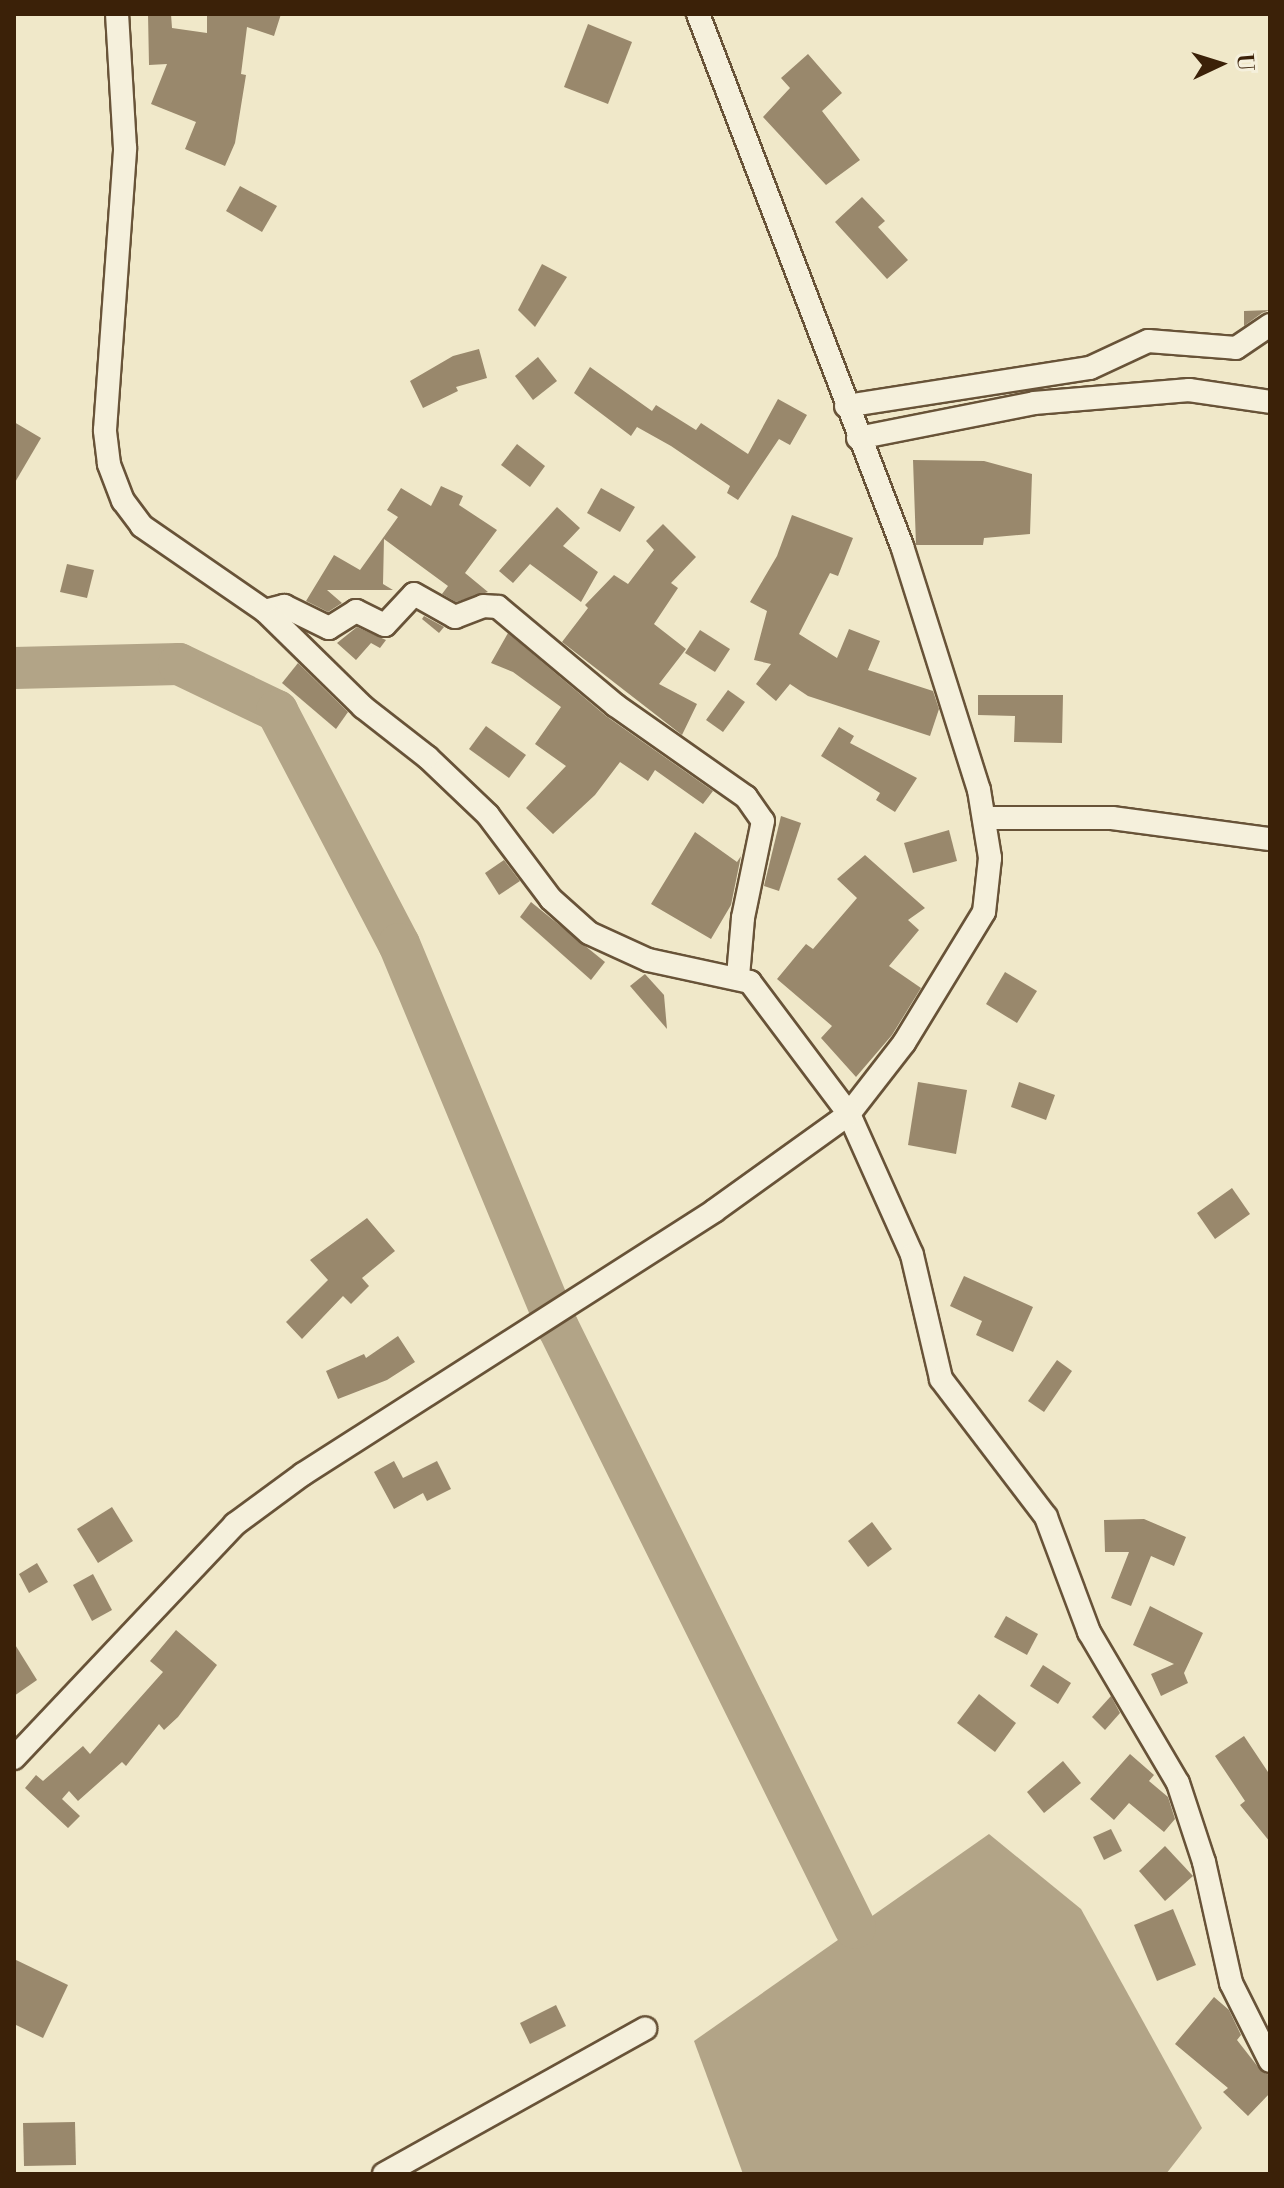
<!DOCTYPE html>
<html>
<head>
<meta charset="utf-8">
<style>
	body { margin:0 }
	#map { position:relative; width:1284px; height:2188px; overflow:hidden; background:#f0e8c9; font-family:"Libre Bodoni",serif }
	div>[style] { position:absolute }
	.water>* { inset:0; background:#b2a487 }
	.river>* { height:42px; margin:-21px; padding:0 21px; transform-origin:21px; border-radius:21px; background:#b2a487 }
	.building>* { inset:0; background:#99886c }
	.roads { filter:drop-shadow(2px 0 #685338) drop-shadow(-2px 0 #685338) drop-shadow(0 2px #685338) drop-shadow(0 -2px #685338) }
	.minor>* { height:22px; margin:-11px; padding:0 11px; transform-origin:11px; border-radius:11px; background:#f5f0dc }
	span { translate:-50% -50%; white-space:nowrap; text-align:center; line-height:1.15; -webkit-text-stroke:6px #f5f0dc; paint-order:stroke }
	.frame { position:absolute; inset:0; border:16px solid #3b2108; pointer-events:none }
	.north { position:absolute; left:1180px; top:24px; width:80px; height:80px; -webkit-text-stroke:6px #f5f0dc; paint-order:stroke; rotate:86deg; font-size:22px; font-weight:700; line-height:32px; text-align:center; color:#3b2108 }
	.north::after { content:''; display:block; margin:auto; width:28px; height:36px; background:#3b2108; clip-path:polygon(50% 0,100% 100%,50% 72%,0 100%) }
</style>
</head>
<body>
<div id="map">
	<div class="water">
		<i style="clip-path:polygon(989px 1834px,1081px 1909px,1202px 2128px,1166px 2174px,743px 2174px,694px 2041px)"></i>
	</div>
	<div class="river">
		<i style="left:14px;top:668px;width:165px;rotate:-1.4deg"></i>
		<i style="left:179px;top:664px;width:109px;rotate:25.6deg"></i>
		<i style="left:277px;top:711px;width:263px;rotate:62.4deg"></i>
		<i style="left:399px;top:944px;width:415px;rotate:67.5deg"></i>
		<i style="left:558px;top:1327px;width:670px;rotate:63.7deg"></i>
	</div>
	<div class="building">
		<i style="clip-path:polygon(148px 14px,171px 14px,172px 28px,207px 33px,207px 14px,281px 14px,274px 36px,247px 27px,241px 74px,246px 75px,235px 143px,225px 166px,185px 149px,196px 122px,151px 104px,167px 64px,149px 65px)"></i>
		<i style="clip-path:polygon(588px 24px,632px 42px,608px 104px,564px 87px)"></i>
		<i style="clip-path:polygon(808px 54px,842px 93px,822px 111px,860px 160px,826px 185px,763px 117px,790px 88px,781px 78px)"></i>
		<i style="clip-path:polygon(240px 186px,277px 206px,262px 232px,226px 211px)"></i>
		<i style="clip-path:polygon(862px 197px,885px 221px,878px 227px,908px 260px,887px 279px,835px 222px)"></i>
		<i style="clip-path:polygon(542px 264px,567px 277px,535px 327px,518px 310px)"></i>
		<i style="clip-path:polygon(1270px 310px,1262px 313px,1244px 326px,1244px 311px)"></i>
		<i style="clip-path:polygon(479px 349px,487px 378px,456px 387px,458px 391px,423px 408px,410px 381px,453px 356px)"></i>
		<i style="clip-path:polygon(538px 357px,557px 381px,533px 400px,515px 376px)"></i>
		<i style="clip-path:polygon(590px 367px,652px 411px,656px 405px,696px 430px,701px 423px,748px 454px,778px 399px,807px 415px,790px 445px,779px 439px,738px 500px,727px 493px,730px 486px,671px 446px,637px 427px,631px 436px,574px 393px)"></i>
		<i style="clip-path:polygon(14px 422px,41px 438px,14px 484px)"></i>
		<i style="clip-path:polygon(517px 444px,545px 466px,530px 487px,501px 465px)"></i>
		<i style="clip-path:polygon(913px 460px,984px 461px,1032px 474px,1030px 534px,984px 538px,983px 545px,916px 545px)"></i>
		<i style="clip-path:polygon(441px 486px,463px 496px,459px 505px,497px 530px,465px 573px,488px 592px,456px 602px,442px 594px,448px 586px,384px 539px,383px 584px,393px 590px,327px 590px,342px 603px,328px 612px,306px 601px,334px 555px,360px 570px,398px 517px,387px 510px,401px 488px,431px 506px)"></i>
		<i style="clip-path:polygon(601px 488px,635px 507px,620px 532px,587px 513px)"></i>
		<i style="clip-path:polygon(557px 507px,580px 528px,563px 546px,598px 572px,581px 602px,530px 564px,513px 583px,499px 571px)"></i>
		<i style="clip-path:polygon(792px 515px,853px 538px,838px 576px,830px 573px,799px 634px,837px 658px,849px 629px,880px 641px,868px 670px,933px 691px,939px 709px,930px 736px,808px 696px,790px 684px,776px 701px,756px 684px,771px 664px,754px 660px,767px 611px,750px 602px,777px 556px)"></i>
		<i style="clip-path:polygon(663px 524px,696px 557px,671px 583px,678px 588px,654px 624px,686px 649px,659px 684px,697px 704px,682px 735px,562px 642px,588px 608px,585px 605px,614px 575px,628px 584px,654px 550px,646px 541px)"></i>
		<i style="clip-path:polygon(67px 564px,94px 570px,87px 598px,60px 592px)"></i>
		<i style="clip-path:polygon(424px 616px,444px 627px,439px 633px,422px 619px)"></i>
		<i style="clip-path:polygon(357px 627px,386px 640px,380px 648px,371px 643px,356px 660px,337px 643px)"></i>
		<i style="clip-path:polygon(700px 630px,730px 649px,715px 672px,685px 653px)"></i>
		<i style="clip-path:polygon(508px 633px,606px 716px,713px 791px,703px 804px,655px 770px,648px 781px,620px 762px,595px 795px,553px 834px,526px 808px,566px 766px,535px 744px,561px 707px,513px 672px,491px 663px)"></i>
		<i style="clip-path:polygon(298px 663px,348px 712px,336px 729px,282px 683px)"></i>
		<i style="clip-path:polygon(728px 690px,745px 702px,723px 732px,706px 720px)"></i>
		<i style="clip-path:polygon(978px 695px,1063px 695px,1062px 743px,1014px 742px,1015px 716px,978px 715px)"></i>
		<i style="clip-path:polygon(486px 726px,526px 755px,509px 778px,469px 749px)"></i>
		<i style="clip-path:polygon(839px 727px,854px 736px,850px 743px,917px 778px,895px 812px,876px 800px,880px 793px,821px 756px)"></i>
		<i style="clip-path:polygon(781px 816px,801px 823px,779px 891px,764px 886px)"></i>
		<i style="clip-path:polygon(949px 830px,957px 861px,913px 873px,904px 843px)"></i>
		<i style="clip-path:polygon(695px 832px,737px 862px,741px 856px,731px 905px,711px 939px,651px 904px)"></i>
		<i style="clip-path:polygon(865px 855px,925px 908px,908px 920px,919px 930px,889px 966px,921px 988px,892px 1035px,856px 1077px,821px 1038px,832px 1026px,777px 979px,806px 944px,813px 949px,857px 898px,837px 879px)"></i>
		<i style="clip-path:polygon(504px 860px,520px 881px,499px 895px,485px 873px)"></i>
		<i style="clip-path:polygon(531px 902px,605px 962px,591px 980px,520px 917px)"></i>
		<i style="clip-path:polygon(1005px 972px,1037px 991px,1017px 1023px,986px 1004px)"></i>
		<i style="clip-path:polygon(645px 974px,664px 995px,667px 1029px,630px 986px)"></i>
		<i style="clip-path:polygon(918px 1082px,967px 1090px,956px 1154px,908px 1145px)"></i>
		<i style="clip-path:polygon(1019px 1082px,1055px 1095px,1046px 1120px,1011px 1107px)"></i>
		<i style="clip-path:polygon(1232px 1188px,1250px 1214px,1215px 1239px,1197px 1213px)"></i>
		<i style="clip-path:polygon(367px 1218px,395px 1251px,362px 1278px,369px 1286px,351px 1304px,343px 1296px,302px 1339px,286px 1322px,328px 1280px,310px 1260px)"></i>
		<i style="clip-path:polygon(964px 1276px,1033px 1307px,1013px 1352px,976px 1335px,982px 1321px,950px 1306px)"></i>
		<i style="clip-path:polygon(398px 1336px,415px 1362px,387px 1380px,338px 1399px,326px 1371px,364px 1354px,366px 1358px)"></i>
		<i style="clip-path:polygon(1057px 1360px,1072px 1371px,1044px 1412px,1028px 1401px)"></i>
		<i style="clip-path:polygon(394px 1461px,403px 1478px,437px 1461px,451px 1489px,427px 1501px,423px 1493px,394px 1509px,374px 1472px)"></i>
		<i style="clip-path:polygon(112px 1507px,133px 1541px,98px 1563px,77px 1529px)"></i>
		<i style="clip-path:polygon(1144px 1519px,1186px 1537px,1174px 1566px,1151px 1556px,1131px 1606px,1111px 1598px,1129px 1552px,1105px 1552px,1104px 1520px)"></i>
		<i style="clip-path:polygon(872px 1522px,892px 1549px,868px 1567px,848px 1541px)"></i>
		<i style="clip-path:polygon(37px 1563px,48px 1582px,29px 1593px,19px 1574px)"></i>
		<i style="clip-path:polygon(93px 1574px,112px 1610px,92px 1621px,73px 1585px)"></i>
		<i style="clip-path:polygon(1150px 1606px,1203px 1633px,1184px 1673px,1188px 1683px,1161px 1696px,1151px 1674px,1174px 1664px,1133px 1645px)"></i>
		<i style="clip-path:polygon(1006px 1616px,1038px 1634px,1027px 1655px,994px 1637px)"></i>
		<i style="clip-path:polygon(176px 1630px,217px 1665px,178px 1717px,164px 1730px,159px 1724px,126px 1766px,122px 1762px,78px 1801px,69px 1791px,62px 1799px,80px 1816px,68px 1828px,25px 1788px,36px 1775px,43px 1781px,83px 1746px,90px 1754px,163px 1672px,150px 1661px)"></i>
		<i style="clip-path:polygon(14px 1643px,37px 1680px,14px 1696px)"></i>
		<i style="clip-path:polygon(1043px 1665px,1071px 1683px,1058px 1704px,1030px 1686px)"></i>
		<i style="clip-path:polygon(979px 1694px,1016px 1723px,995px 1752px,957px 1723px)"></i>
		<i style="clip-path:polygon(1111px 1696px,1120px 1713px,1105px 1730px,1092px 1717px)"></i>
		<i style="clip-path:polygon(1244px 1736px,1270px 1775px,1270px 1842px,1240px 1805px,1245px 1801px,1215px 1756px)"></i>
		<i style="clip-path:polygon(1130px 1754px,1154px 1775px,1149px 1781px,1168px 1797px,1175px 1819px,1164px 1832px,1129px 1803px,1114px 1820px,1090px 1799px)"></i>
		<i style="clip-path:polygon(1063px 1761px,1081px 1783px,1044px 1813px,1027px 1792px)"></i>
		<i style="clip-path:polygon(1111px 1829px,1122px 1851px,1104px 1860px,1093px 1837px)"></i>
		<i style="clip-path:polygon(1165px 1846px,1193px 1876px,1165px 1901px,1139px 1871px)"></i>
		<i style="clip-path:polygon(1173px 1909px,1196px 1965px,1157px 1981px,1134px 1925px)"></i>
		<i style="clip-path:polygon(14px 1959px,68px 1985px,43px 2038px,14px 2024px)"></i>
		<i style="clip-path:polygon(1214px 1997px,1229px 2010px,1241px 2035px,1237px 2040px,1262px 2072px,1270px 2075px,1270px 2093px,1248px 2116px,1223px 2092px,1228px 2088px,1175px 2044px)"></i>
		<i style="clip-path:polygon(556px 2005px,566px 2026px,530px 2044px,520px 2023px)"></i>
		<i style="clip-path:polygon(75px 2122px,76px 2165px,24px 2166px,23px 2123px)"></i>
	</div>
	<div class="roads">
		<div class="minor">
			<i style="left:698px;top:14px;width:570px;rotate:69.02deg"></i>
			<i style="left:902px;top:546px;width:256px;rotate:72.5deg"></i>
			<i style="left:979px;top:790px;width:69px;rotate:80.8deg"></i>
			<i style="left:990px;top:858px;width:54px;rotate:96.3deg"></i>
			<i style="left:984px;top:912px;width:153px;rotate:121.4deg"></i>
			<i style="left:904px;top:1043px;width:90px;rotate:127.8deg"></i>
			<i style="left:849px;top:1114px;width:154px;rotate:65.9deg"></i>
			<i style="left:912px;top:1255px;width:127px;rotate:76.8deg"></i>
			<i style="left:941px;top:1379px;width:173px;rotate:52.7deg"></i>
			<i style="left:1046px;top:1517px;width:123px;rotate:69.5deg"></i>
			<i style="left:1089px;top:1632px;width:175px;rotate:59.5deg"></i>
			<i style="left:1178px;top:1783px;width:83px;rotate:71.8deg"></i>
			<i style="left:1204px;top:1862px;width:124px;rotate:77.4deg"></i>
			<i style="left:1231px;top:1983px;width:87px;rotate:63.4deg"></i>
			<i style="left:846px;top:406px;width:247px;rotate:-8.9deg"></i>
			<i style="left:1090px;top:368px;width:64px;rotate:-25deg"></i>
			<i style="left:1148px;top:341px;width:88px;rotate:4.5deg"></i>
			<i style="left:1236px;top:348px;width:41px;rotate:-34.1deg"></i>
			<i style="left:858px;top:438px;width:179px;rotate:-11.2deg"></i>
			<i style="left:1034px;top:403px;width:156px;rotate:-4.8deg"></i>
			<i style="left:1189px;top:390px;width:82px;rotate:8.4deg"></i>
			<i style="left:265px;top:611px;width:20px;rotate:-15deg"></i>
			<i style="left:284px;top:606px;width:50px;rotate:26.1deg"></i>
			<i style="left:329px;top:628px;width:32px;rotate:-32deg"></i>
			<i style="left:356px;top:611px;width:32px;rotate:26deg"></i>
			<i style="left:385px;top:625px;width:42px;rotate:-46.9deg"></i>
			<i style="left:414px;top:594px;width:47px;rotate:29.3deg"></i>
			<i style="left:455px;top:617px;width:30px;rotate:-21deg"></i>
			<i style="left:483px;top:606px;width:15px;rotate:4deg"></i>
			<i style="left:498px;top:607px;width:153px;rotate:39.9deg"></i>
			<i style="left:615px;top:705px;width:160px;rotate:35.1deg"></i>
			<i style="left:746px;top:797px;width:29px;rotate:55deg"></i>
			<i style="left:763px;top:821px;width:99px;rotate:101.7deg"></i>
			<i style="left:743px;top:918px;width:58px;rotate:94.9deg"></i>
			<i style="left:984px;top:818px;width:128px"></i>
			<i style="left:1112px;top:818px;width:159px;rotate:7.6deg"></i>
			<i style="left:14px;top:1758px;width:322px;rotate:-46.6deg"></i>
			<i style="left:235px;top:1524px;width:84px;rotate:-36.3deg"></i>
			<i style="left:303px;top:1474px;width:488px;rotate:-32.6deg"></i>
			<i style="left:714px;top:1211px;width:166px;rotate:-35.7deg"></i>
			<i style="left:849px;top:1114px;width:165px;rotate:-126.9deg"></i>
			<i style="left:750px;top:982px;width:104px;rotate:-167.8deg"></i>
			<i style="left:648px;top:960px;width:65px;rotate:-155.4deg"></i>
			<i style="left:589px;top:933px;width:51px;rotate:-138.2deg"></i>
			<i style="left:551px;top:899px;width:105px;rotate:-126.9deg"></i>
			<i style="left:488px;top:815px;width:84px;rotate:-136.4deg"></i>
			<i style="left:427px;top:757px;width:81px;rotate:-142deg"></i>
			<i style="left:363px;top:707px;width:137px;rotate:-135.6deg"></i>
			<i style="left:265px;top:611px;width:150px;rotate:-145.4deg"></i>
			<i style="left:142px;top:526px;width:31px;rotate:-127deg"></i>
			<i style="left:123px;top:501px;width:40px;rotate:-111deg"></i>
			<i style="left:109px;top:464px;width:34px;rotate:-97deg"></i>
			<i style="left:105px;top:430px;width:283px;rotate:-85.9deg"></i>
			<i style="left:125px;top:148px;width:134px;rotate:-93.4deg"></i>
			<i style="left:384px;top:2174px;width:299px;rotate:-29.1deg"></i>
		</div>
	</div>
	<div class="frame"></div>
	<div class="north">U</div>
</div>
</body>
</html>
